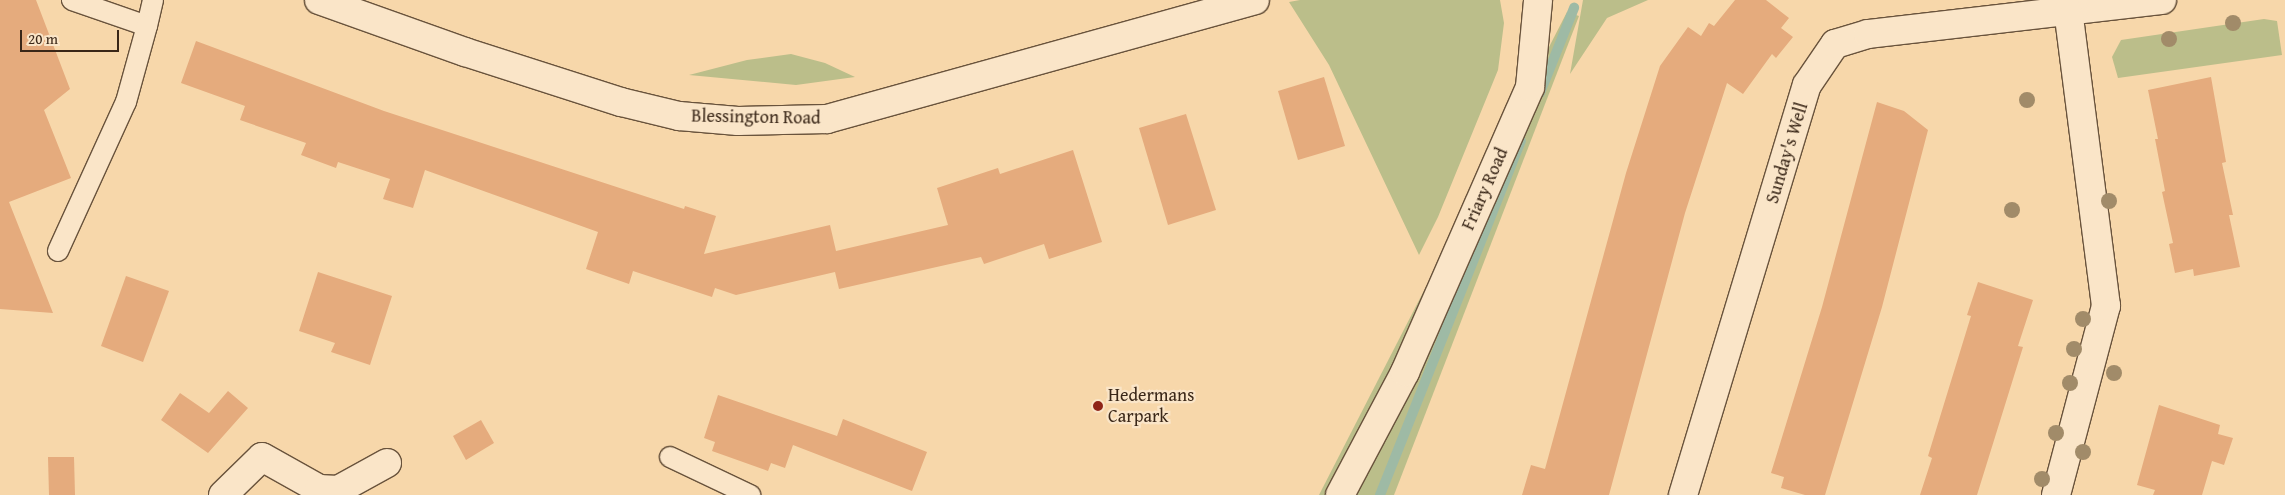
<!DOCTYPE html>
<html>
<head>
<meta charset="utf-8">
<style>
	body { margin:0 }
	#map { position:relative; width:2285px; height:495px; overflow:hidden; background:#f7d7aa; font-family:"Gentium Book Plus",serif }
	div>[style] { position:absolute }
	.green>* { inset:0; background:#bbbe8a }
	.stream>* { height:10px; margin:-5px; padding:0 5px; transform-origin:5px; border-radius:5px; background:#9ebaa5 }
	.building>* { inset:0; background:#e5ab7d }
	.roads { filter:drop-shadow(1px 0 #69533c) drop-shadow(-1px 0 #69533c) drop-shadow(0 1px #69533c) drop-shadow(0 -1px #69533c) }
	.lane>* { height:20px; margin:-10px; padding:0 10px; transform-origin:10px; border-radius:10px; background:#fae5c8 }
	.street>* { height:28px; margin:-14px; padding:0 14px; transform-origin:14px; border-radius:14px; background:#fae5c8 }
	.secondary>* { height:28px; margin:-14px; padding:0 14px; transform-origin:14px; border-radius:14px; background:#fae5c8 }
	.trees>* { width:16px; height:16px; margin:-8px; border-radius:50%; background:#a18b69 }
	.dots>* { width:14px; height:14px; translate:-50% -50%; box-sizing:border-box; border:2px solid #fae5c8; border-radius:50% }
	span { translate:-50% -50%; white-space:nowrap; text-align:center; line-height:1.15; -webkit-text-stroke:4.5px #fae5c8; paint-order:stroke }
	.street-label { font-size:18px; color:#3a2718 }
	.poi-label { font-size:18px; color:#3a2718 }
	.left { translate:0 -50%; text-align:left }
	.scale { position:absolute; left:20px; top:30px; width:99px; height:22px; box-sizing:border-box; border:2px solid #3a2718; border-top:0; padding-left:6px; font-size:15px; line-height:18px; white-space:nowrap; color:#3a2718; -webkit-text-stroke:4px #fae5c8; paint-order:stroke }
</style>
</head>
<body>
<div id="map">
	<div class="green">
		<i style="clip-path:polygon(1300px 0,1500px 0,1504px 23px,1498px 70px,1438px 217px,1419px 255px,1329px 65px,1289px 2px)"></i>
		<i style="clip-path:polygon(1583px 0,1648px 0,1607px 18px,1570px 74px)"></i>
		<i style="clip-path:polygon(1567px 12px,1579px 16px,1394px 495px,1319px 495px)"></i>
		<i style="clip-path:polygon(2264px 19px,2277px 21px,2282px 55px,2118px 78px,2112px 57px,2121px 40px)"></i>
		<i style="clip-path:polygon(791px 54px,825px 63px,855px 77px,796px 85px,689px 75px,747px 60px)"></i>
	</div>
	<div class="stream">
		<i style="left:1540px;top:93px;width:92px;rotate:-68.2deg"></i>
		<i style="left:1380px;top:495px;width:381px;rotate:-68.3deg"></i>
	</div>
	<div class="building">
		<i style="clip-path:polygon(0 0,36px 0,70px 89px,44px 110px,71px 178px,9px 202px,53px 313px,0 309px)"></i>
		<i style="clip-path:polygon(1735px 0,1766px 0,1789px 18px,1781px 28px,1793px 37px,1776px 58px,1772px 54px,1743px 94px,1727px 83px,1685px 213px,1609px 495px,1522px 495px,1531px 465px,1545px 469px,1626px 173px,1660px 66px,1688px 27px,1701px 36px,1709px 23px,1714px 26px)"></i>
		<i style="clip-path:polygon(196px 41px,384px 111px,684px 209px,685px 206px,716px 216px,704px 254px,830px 225px,836px 251px,948px 225px,937px 188px,998px 168px,1000px 174px,1073px 150px,1102px 242px,1049px 259px,1044px 244px,984px 264px,981px 257px,839px 289px,835px 272px,736px 295px,715px 288px,712px 297px,633px 271px,629px 284px,586px 269px,598px 232px,425px 170px,413px 208px,383px 199px,390px 179px,338px 162px,336px 168px,301px 155px,306px 143px,240px 120px,245px 106px,181px 83px)"></i>
		<i style="clip-path:polygon(1324px 77px,1345px 146px,1298px 160px,1278px 91px)"></i>
		<i style="clip-path:polygon(2211px 77px,2226px 162px,2222px 163px,2233px 215px,2229px 215px,2240px 267px,2194px 276px,2193px 269px,2175px 273px,2169px 244px,2173px 243px,2162px 192px,2165px 191px,2155px 139px,2158px 139px,2148px 90px)"></i>
		<i style="clip-path:polygon(1877px 102px,1904px 111px,1928px 130px,1882px 307px,1825px 495px,1805px 495px,1781px 488px,1784px 477px,1771px 473px,1822px 307px)"></i>
		<i style="clip-path:polygon(1186px 114px,1216px 210px,1168px 225px,1139px 128px)"></i>
		<i style="clip-path:polygon(318px 272px,392px 296px,370px 365px,331px 352px,335px 343px,299px 331px)"></i>
		<i style="clip-path:polygon(126px 276px,169px 291px,143px 362px,101px 346px)"></i>
		<i style="clip-path:polygon(1978px 282px,2033px 300px,2018px 346px,2023px 347px,1977px 495px,1920px 495px,1932px 458px,1928px 456px,1971px 316px,1967px 315px)"></i>
		<i style="clip-path:polygon(228px 391px,248px 408px,208px 453px,161px 420px,180px 393px,209px 413px)"></i>
		<i style="clip-path:polygon(718px 395px,837px 436px,843px 419px,927px 452px,912px 491px,793px 445px,785px 468px,771px 463px,768px 471px,712px 451px,715px 442px,704px 438px)"></i>
		<i style="clip-path:polygon(2159px 405px,2220px 425px,2218px 434px,2233px 438px,2224px 465px,2212px 461px,2202px 495px,2153px 495px,2155px 490px,2137px 485px)"></i>
		<i style="clip-path:polygon(481px 420px,494px 443px,466px 460px,453px 436px)"></i>
		<i style="clip-path:polygon(48px 457px,74px 457px,75px 495px,49px 495px)"></i>
	</div>
	<div class="roads">
		<div class="lane">
			<i style="left:72px;top:0;width:79px;rotate:19.1deg"></i>
			<i style="left:147px;top:26px;width:27px;rotate:-77deg"></i>
			<i style="left:58px;top:251px;width:164px;rotate:-65.5deg"></i>
			<i style="left:126px;top:102px;width:79px;rotate:-74.6deg"></i>
			<i style="left:670px;top:457px;width:89px;rotate:25.4deg"></i>
		</div>
		<div class="street">
			<i style="left:223px;top:495px;width:54px;rotate:-44.3deg"></i>
			<i style="left:262px;top:457px;width:65px;rotate:29.3deg"></i>
			<i style="left:319px;top:489px;width:19px;rotate:3deg"></i>
			<i style="left:338px;top:490px;width:56px;rotate:-28.9deg"></i>
			<i style="left:1683px;top:495px;width:428px;rotate:-73.2deg"></i>
			<i style="left:1807px;top:85px;width:50px;rotate:-55.7deg"></i>
			<i style="left:1835px;top:44px;width:34px;rotate:-17deg"></i>
			<i style="left:1868px;top:34px;width:296px;rotate:-6.6deg"></i>
			<i style="left:2056px;top:495px;width:196px;rotate:-75.2deg"></i>
			<i style="left:2106px;top:306px;width:297px;rotate:-97.3deg"></i>
		</div>
		<div class="secondary">
			<i style="left:319px;top:0;width:155px;rotate:19.6deg"></i>
			<i style="left:465px;top:52px;width:164px;rotate:17.8deg"></i>
			<i style="left:621px;top:102px;width:60px;rotate:13.6deg"></i>
			<i style="left:679px;top:116px;width:59px;rotate:4.8deg"></i>
			<i style="left:738px;top:121px;width:89px;rotate:-1.3deg"></i>
			<i style="left:827px;top:119px;width:444px;rotate:-15.5deg"></i>
			<i style="left:1340px;top:495px;width:139px;rotate:-62.1deg"></i>
			<i style="left:1405px;top:372px;width:311px;rotate:-66.3deg"></i>
			<i style="left:1530px;top:87px;width:87px;rotate:-84.7deg"></i>
		</div>
	</div>
	<div class="trees">
		<i style="left:2233px;top:23px"></i>
		<i style="left:2169px;top:39px"></i>
		<i style="left:2027px;top:100px"></i>
		<i style="left:2109px;top:201px"></i>
		<i style="left:2012px;top:210px"></i>
		<i style="left:2083px;top:319px"></i>
		<i style="left:2074px;top:349px"></i>
		<i style="left:2114px;top:373px"></i>
		<i style="left:2070px;top:383px"></i>
		<i style="left:2056px;top:433px"></i>
		<i style="left:2083px;top:452px"></i>
		<i style="left:2042px;top:479px"></i>
	</div>
	<div class="dots">
		<i style="left:1098px;top:406px;background:#8f2418"></i>
	</div>
	<div class="street-label">
		<span style="left:756px;top:117px;rotate:1deg">Blessington Road</span>
		<span style="left:1787px;top:153px;rotate:-73deg">Sunday's Well</span>
		<span style="left:1485px;top:189px;rotate:-66deg">Friary Road</span>
	</div>
	<div class="poi-label">
		<span class="left" style="left:1108px;top:406px">Hedermans<br>Carpark</span>
	</div>
	<div class="scale">20 m</div>
</div>
</body>
</html>
